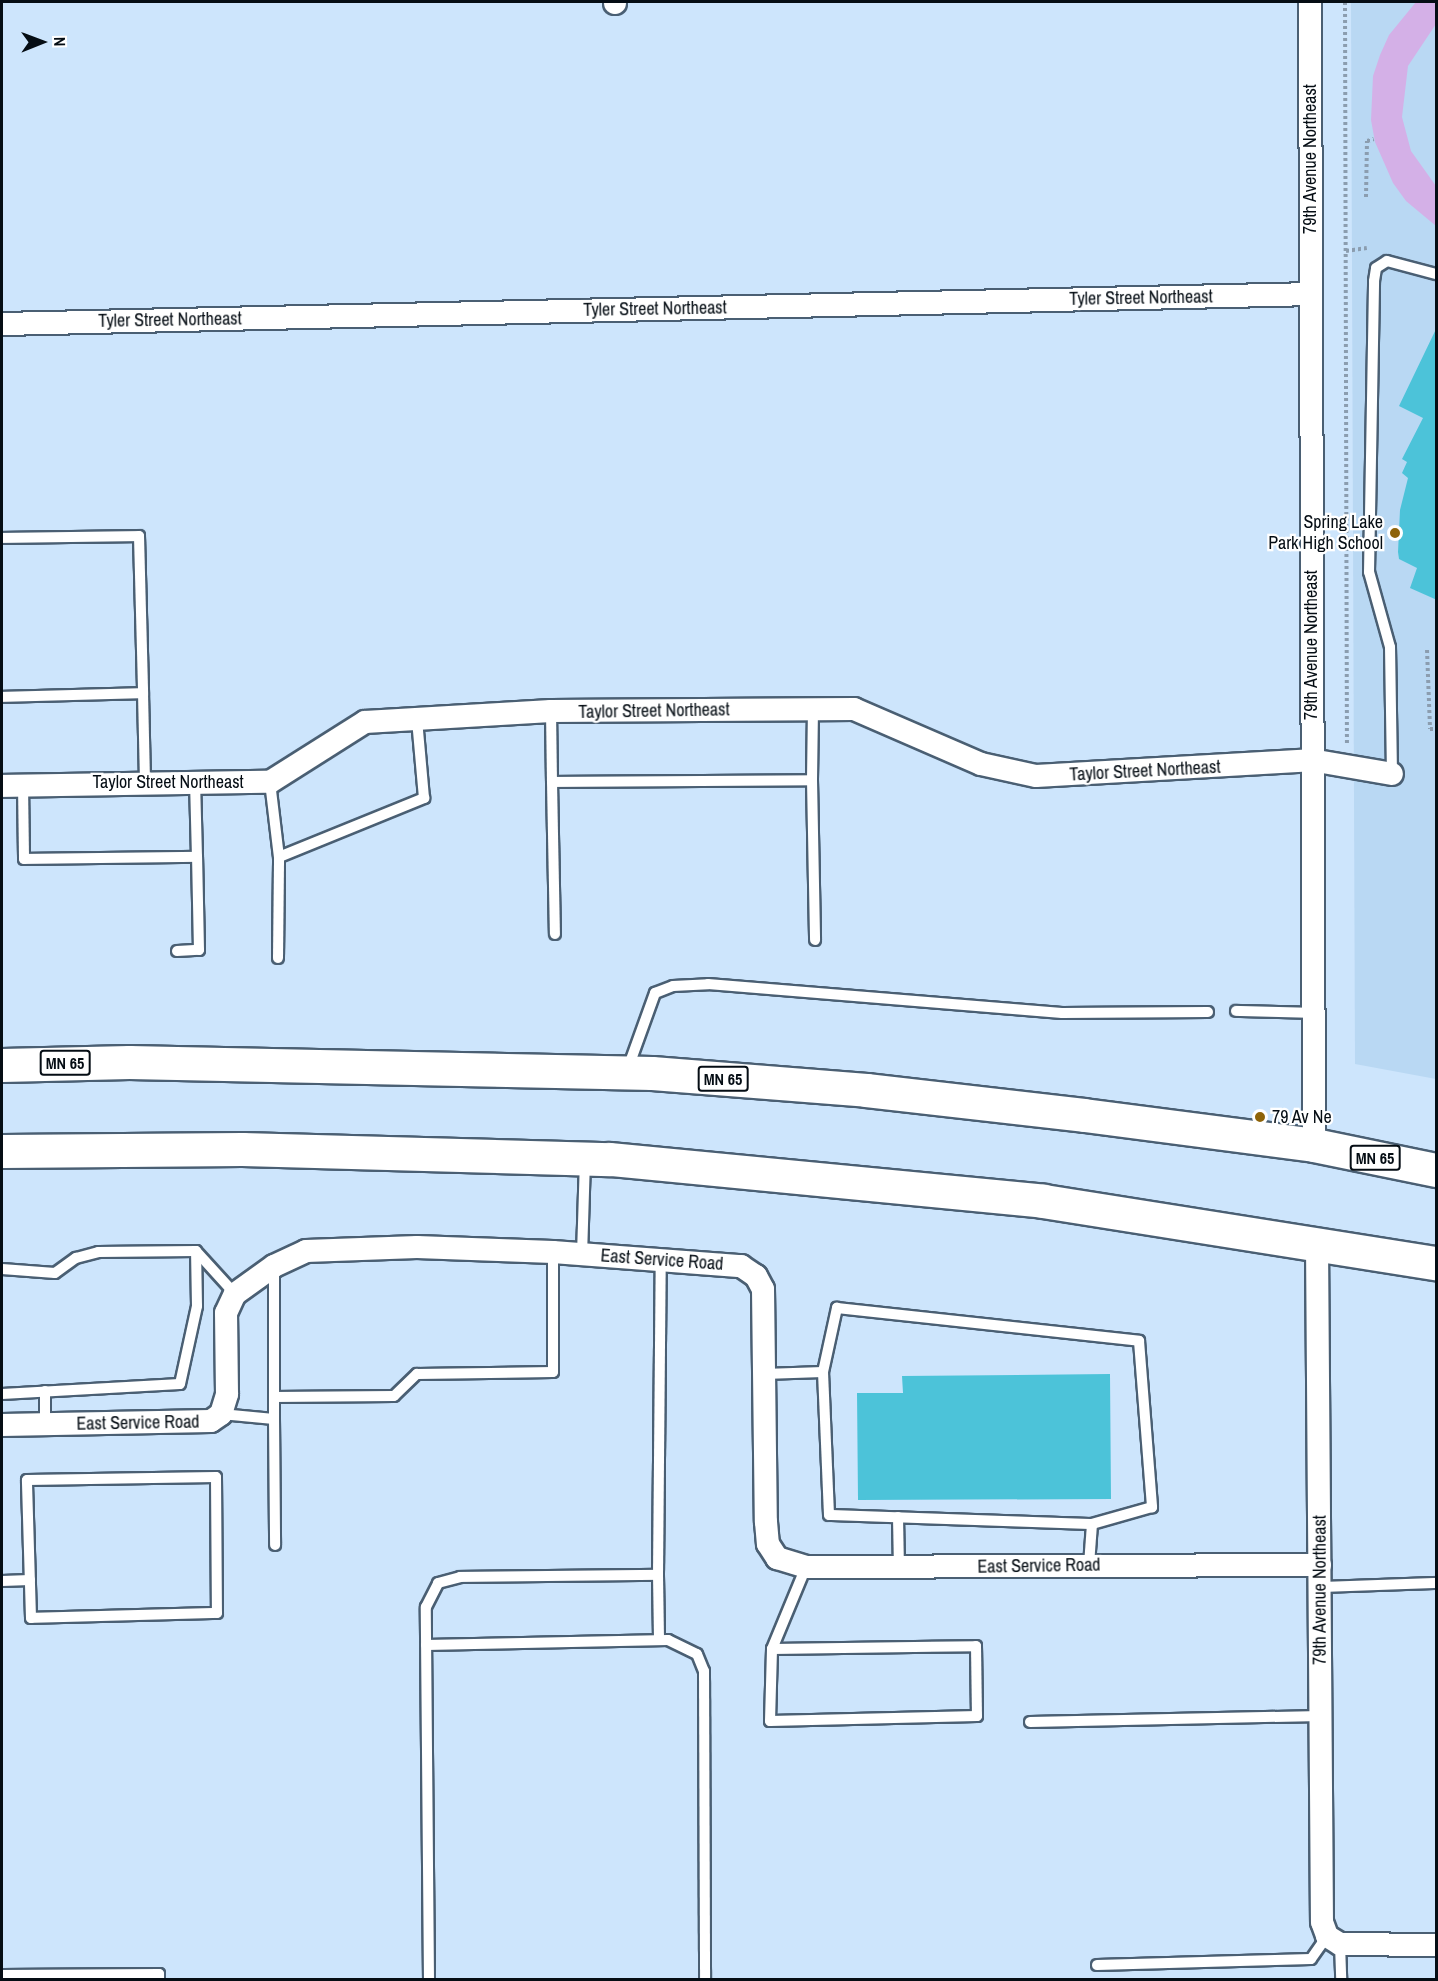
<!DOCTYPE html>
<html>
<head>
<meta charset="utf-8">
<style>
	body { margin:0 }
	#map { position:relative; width:1438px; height:1981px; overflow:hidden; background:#cde5fc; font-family:"Archivo Narrow",sans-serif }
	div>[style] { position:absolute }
	.built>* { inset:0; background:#b9d8f3 }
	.green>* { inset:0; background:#d4b0e7 }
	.building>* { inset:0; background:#4cc3d9 }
	.path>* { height:4px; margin-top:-2px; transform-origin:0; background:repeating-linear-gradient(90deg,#8b9daf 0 3px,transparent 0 6px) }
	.roads { filter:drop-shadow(2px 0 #4a5f73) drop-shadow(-2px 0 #4a5f73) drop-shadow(0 2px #4a5f73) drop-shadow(0 -2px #4a5f73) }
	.lane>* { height:10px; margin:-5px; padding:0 5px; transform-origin:5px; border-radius:5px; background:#fff }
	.street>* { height:22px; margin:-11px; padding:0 11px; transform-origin:11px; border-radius:11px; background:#fff }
	.highway>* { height:33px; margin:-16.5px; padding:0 16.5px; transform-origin:16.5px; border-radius:16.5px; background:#fff }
	.dots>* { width:16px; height:16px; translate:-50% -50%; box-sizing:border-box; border:3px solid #fff; border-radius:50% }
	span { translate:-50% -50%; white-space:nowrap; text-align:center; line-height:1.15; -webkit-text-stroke:4.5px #fff; paint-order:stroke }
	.shield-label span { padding:2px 4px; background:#fff; border:2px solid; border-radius:4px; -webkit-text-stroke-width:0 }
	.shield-label { font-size:16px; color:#050d14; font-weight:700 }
	.street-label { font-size:18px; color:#050d14 }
	.poi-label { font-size:18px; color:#050d14 }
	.right { translate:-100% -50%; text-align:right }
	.left { translate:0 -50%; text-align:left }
	.frame { position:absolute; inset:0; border:3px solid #050d14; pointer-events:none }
	.north { position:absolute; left:12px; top:12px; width:60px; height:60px; -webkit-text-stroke:4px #fff; paint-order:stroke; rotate:89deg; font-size:16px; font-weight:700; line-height:24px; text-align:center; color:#050d14 }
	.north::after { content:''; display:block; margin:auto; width:21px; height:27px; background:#050d14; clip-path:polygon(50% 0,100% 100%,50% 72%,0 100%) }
</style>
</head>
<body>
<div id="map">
	<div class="built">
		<i style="clip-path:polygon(1351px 2px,1436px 2px,1436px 1079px,1355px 1064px)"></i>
	</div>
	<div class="green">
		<i style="clip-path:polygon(1416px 2px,1436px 2px,1436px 24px,1408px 66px,1402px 117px,1411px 151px,1436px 186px,1436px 226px,1406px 201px,1393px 183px,1375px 142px,1371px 120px,1373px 76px,1380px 55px,1389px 35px)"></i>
	</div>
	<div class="building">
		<i style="clip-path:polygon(1437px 327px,1437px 600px,1410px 588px,1417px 568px,1399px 559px,1398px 552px,1400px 510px,1408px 478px,1402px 473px,1407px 462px,1402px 459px,1423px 418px,1399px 406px)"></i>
		<i style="clip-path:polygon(1110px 1374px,1111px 1499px,858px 1500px,857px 1393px,903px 1393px,902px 1376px)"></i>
	</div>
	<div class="path">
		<i style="left:1345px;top:2px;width:743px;rotate:89.85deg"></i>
		<i style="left:1366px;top:197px;width:56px;rotate:-89deg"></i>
		<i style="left:1367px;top:141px;width:7px;rotate:-16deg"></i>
		<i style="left:1346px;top:251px;width:21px;rotate:-8deg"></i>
		<i style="left:1427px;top:650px;width:79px;rotate:87.8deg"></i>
		<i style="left:1430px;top:729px;width:6px"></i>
	</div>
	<div class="roads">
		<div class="lane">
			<i style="left:2px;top:538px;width:137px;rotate:-0.8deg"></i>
			<i style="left:139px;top:536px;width:157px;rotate:88.5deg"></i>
			<i style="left:2px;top:697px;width:141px;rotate:-1.6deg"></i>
			<i style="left:143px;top:693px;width:89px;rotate:88.7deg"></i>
			<i style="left:551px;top:711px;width:71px;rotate:89.2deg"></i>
			<i style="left:552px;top:782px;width:260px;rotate:-0.4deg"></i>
			<i style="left:812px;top:780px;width:71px;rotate:-89.2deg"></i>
			<i style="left:1392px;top:774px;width:127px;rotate:-90.9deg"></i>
			<i style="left:1390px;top:647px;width:78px;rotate:-105.6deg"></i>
			<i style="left:1369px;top:572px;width:291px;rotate:-89deg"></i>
			<i style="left:1374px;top:281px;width:13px;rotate:-81deg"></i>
			<i style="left:1376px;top:268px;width:13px;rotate:-32deg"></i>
			<i style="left:1387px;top:261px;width:51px;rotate:14.9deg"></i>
			<i style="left:812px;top:780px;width:160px;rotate:88.9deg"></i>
			<i style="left:270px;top:782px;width:76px;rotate:83.2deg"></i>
			<i style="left:279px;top:857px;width:157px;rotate:-22.1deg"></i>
			<i style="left:424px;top:798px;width:79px;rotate:-95.1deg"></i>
			<i style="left:552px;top:782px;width:152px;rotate:88.9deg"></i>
			<i style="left:23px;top:785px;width:74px;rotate:89.2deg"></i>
			<i style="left:24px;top:859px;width:173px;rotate:-0.7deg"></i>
			<i style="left:197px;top:857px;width:75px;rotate:-91.5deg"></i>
			<i style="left:177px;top:951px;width:22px;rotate:-3deg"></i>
			<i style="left:199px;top:950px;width:93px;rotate:-91.2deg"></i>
			<i style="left:278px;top:958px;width:101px;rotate:-89.4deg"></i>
			<i style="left:1236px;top:1011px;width:76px;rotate:1.5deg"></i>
			<i style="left:628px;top:1068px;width:80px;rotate:-70.2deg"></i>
			<i style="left:655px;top:993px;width:19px;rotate:-21deg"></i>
			<i style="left:673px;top:986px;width:35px;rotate:-3deg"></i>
			<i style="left:708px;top:984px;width:355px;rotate:4.7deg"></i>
			<i style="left:1062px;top:1013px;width:146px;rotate:-0.4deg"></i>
			<i style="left:582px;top:1255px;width:94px;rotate:-88.2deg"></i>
			<i style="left:2px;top:1269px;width:53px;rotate:4.3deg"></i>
			<i style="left:55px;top:1273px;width:26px;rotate:-36deg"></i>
			<i style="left:76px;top:1258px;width:23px;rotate:-15deg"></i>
			<i style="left:98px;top:1252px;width:98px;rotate:-0.6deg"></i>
			<i style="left:196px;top:1251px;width:58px;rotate:47.8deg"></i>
			<i style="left:764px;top:1374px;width:59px;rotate:-1.9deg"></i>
			<i style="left:823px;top:1372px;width:66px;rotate:-77.7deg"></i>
			<i style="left:837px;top:1308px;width:304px;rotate:6.2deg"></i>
			<i style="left:1139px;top:1341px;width:167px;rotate:85.5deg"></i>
			<i style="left:1152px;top:1507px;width:62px;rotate:164.2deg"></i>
			<i style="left:1092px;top:1524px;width:263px;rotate:-178deg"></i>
			<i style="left:829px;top:1515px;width:143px;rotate:-92.4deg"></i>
			<i style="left:2px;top:1394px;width:178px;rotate:-3.2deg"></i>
			<i style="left:180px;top:1384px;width:80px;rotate:-77.7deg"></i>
			<i style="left:197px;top:1306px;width:55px;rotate:-91deg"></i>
			<i style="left:274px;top:1397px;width:120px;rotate:-0.5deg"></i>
			<i style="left:394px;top:1396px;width:32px;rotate:-44deg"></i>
			<i style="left:417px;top:1374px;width:136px;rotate:-0.8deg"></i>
			<i style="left:553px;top:1372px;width:120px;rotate:-90deg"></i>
			<i style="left:221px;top:1414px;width:53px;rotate:5.4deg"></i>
			<i style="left:274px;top:1419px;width:153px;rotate:-90deg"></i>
			<i style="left:274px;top:1419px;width:126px;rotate:89.5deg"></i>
			<i style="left:45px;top:1425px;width:34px;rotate:-90deg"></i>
			<i style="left:216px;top:1477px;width:136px;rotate:89.6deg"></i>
			<i style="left:217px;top:1613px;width:186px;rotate:178.5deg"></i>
			<i style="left:31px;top:1618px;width:138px;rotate:-91.7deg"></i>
			<i style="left:27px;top:1480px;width:189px;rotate:-0.9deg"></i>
			<i style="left:898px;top:1517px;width:51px;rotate:88.9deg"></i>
			<i style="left:1089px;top:1565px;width:41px;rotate:-85.8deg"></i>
			<i style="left:658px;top:1575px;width:65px;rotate:89.1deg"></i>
			<i style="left:2px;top:1581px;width:28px;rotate:-2deg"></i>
			<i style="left:1320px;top:1587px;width:116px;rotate:-2deg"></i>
			<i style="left:426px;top:1645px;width:242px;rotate:-1.2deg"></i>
			<i style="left:668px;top:1640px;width:32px;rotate:26deg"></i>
			<i style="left:697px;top:1654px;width:18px;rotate:68deg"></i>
			<i style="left:704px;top:1671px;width:309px;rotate:89.8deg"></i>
			<i style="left:772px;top:1649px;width:204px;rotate:-0.8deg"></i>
			<i style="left:976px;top:1646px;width:70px;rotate:89.2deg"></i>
			<i style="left:977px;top:1716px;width:207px;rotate:178.6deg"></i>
			<i style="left:770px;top:1721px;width:72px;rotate:-88.4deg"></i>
			<i style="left:772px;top:1649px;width:89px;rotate:-67.5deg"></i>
			<i style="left:1030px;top:1722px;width:291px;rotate:-1.2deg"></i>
			<i style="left:1340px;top:1944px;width:36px;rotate:88deg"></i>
			<i style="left:1097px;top:1965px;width:214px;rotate:-1.6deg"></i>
			<i style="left:1311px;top:1959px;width:28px;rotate:-55deg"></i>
			<i style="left:2px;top:1975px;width:157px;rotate:-0.4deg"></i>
			<i style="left:159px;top:1974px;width:6px;rotate:90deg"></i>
			<i style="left:429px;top:1980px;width:373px;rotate:-90.5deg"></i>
			<i style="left:426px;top:1607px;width:27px;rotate:-63deg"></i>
			<i style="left:438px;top:1583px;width:23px;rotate:-15deg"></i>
			<i style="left:460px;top:1577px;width:198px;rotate:-0.6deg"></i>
			<i style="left:658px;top:1575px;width:316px;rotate:-89.5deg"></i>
		</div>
		<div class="street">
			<i style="left:1310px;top:2px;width:1143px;rotate:89.8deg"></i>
			<i style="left:615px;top:3px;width:1px;rotate:-90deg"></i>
			<i style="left:2px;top:324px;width:1307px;rotate:-1.31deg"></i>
			<i style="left:2px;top:786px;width:268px;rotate:-0.9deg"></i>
			<i style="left:270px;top:782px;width:112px;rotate:-32.3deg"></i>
			<i style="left:365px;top:722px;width:186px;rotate:-3.4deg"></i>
			<i style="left:551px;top:711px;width:303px;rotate:-0.4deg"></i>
			<i style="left:854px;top:709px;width:138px;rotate:23.4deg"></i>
			<i style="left:981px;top:764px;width:56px;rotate:12.3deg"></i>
			<i style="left:1036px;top:776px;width:275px;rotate:-3.3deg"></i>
			<i style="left:1311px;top:760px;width:82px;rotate:9.8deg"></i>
			<i style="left:1317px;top:1243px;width:679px;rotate:89.58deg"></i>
			<i style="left:1322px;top:1922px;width:15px;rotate:70deg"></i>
			<i style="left:1327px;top:1936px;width:15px;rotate:32deg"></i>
			<i style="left:1340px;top:1944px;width:96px;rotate:0.6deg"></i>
			<i style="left:2px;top:1425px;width:209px;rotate:-1.1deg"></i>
			<i style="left:211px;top:1421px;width:12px;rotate:-35deg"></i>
			<i style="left:221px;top:1414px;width:21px;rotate:-73deg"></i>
			<i style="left:227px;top:1394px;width:81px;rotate:-90.7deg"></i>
			<i style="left:226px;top:1313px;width:21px;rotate:-65deg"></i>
			<i style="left:235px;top:1294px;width:48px;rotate:-35.7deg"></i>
			<i style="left:274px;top:1266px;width:35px;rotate:-25deg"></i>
			<i style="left:306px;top:1251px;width:111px;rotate:-2.1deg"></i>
			<i style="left:417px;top:1247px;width:136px;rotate:2.1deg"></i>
			<i style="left:553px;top:1252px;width:189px;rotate:4.3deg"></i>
			<i style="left:741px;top:1266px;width:18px;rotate:34deg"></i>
			<i style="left:756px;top:1276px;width:15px;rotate:62deg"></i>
			<i style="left:763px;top:1289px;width:233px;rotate:89.3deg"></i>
			<i style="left:766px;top:1522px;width:22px;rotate:85deg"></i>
			<i style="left:768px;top:1544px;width:17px;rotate:57deg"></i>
			<i style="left:777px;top:1558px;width:30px;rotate:17deg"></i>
			<i style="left:806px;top:1567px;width:514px;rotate:-0.22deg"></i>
		</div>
		<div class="highway">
			<i style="left:2px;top:1065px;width:127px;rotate:-1.4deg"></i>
			<i style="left:129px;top:1062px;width:523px;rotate:1.2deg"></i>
			<i style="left:652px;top:1073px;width:215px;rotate:4.5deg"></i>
			<i style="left:866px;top:1090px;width:219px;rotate:6.5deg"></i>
			<i style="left:1084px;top:1115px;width:232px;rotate:7.4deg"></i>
			<i style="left:1314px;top:1145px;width:125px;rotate:11.6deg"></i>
			<i style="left:2px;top:1151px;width:240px;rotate:-0.5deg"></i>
			<i style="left:242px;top:1149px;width:368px;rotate:1.6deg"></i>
			<i style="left:610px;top:1159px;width:435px;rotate:5.5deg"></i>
			<i style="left:1043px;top:1201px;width:398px;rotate:9deg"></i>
		</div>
	</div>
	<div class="dots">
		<i style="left:1395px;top:533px;background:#8e6308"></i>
		<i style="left:1260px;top:1117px;background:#8e6308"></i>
	</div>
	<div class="shield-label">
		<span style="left:65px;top:1063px">MN 65</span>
		<span style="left:723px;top:1079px">MN 65</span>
		<span style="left:1375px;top:1158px">MN 65</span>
	</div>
	<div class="street-label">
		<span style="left:1310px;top:159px;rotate:-90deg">79th Avenue Northeast</span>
		<span style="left:1141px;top:298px;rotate:-1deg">Tyler Street Northeast</span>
		<span style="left:655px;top:309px;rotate:-1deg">Tyler Street Northeast</span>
		<span style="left:170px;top:320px;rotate:-1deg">Tyler Street Northeast</span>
		<span style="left:1311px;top:645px;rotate:-90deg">79th Avenue Northeast</span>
		<span style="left:654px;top:711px;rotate:-1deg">Taylor Street Northeast</span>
		<span style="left:1145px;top:771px;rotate:-3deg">Taylor Street Northeast</span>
		<span style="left:168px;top:782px">Taylor Street Northeast</span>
		<span style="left:662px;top:1260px;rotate:4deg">East Service Road</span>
		<span style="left:138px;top:1423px;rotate:-1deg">East Service Road</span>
		<span style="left:1039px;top:1566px;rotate:-1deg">East Service Road</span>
		<span style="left:1320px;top:1590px;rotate:-90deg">79th Avenue Northeast</span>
	</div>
	<div class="poi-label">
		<span class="right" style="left:1383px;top:533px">Spring Lake<br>Park High School</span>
		<span class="left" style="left:1272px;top:1117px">79 Av Ne</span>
	</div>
	<div class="frame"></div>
	<div class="north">N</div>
</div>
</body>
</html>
